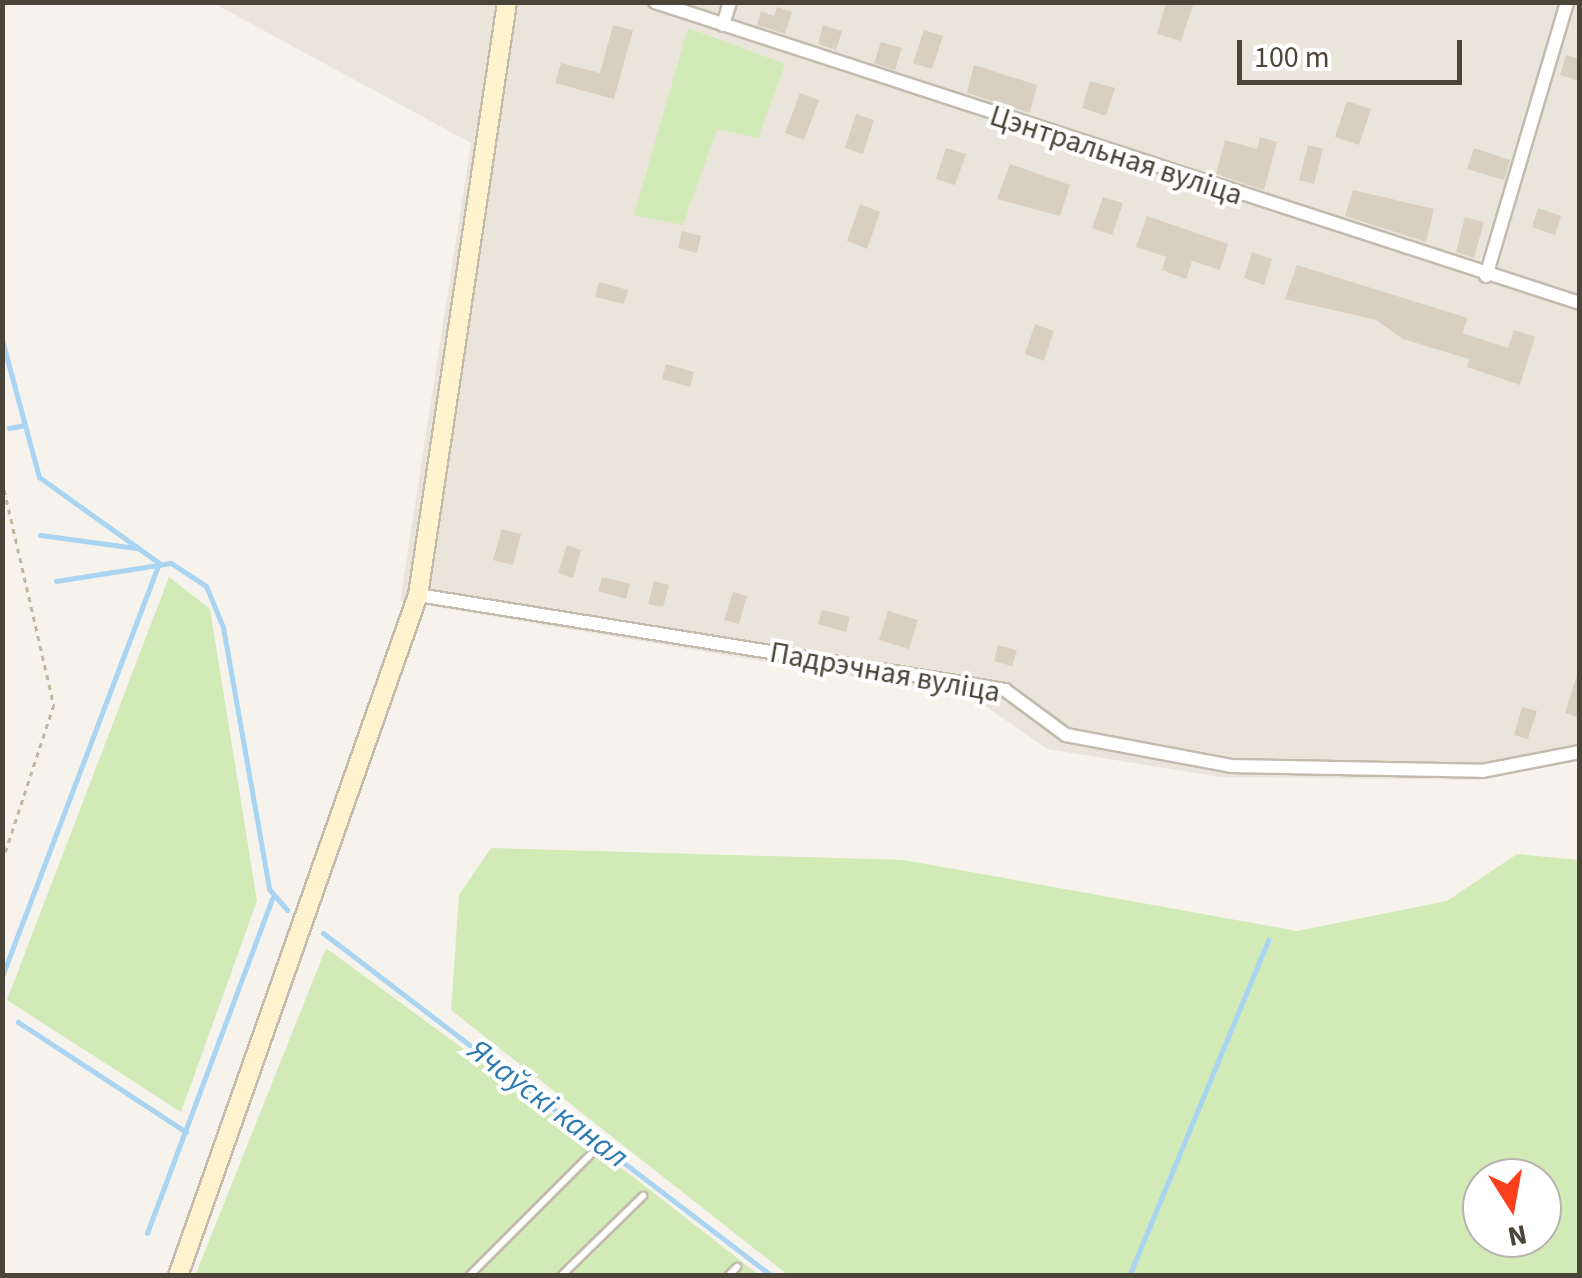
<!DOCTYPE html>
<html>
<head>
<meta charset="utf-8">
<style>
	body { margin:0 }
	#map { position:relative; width:1582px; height:1278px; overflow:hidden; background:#f6f3ec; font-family:"Source Sans 3",sans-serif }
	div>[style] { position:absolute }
	.residential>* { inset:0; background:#eae5da }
	.green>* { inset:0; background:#d2eab5 }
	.stream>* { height:5px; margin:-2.5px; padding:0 2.5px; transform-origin:2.5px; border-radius:2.5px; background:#a9d4f2 }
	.building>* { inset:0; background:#d8cfc1 }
	.path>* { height:2.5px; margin-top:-1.25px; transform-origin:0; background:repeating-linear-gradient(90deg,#c4b79f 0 5px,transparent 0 10px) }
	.roads { filter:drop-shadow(2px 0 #c2bbae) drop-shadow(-2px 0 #c2bbae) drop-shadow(0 2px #c2bbae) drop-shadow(0 -2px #c2bbae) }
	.service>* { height:6px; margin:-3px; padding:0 3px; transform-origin:3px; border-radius:3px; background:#fff }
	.minor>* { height:12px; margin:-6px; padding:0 6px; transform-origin:6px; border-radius:6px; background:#fff }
	.secondary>* { height:18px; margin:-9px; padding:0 9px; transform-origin:9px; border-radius:9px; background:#fff3cd }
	span { translate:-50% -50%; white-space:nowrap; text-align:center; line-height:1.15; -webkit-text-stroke:8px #fff; paint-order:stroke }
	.street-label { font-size:30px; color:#4b4439 }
	.water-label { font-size:32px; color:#2e7ab2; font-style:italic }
	.frame { position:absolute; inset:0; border:5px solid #4b4439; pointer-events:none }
	.north { position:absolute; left:1462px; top:1158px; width:100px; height:100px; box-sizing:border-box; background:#fff; border:2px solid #b7b4b0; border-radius:50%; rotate:169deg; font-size:28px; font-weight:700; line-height:40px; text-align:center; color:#4b4439 }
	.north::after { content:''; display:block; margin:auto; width:35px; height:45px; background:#fc3f1d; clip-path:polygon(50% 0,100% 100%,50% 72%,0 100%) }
	.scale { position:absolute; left:1237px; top:40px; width:225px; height:45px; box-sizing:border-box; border:5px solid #4b4439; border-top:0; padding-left:12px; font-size:30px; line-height:35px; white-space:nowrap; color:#4b4439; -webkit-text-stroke:8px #fff; paint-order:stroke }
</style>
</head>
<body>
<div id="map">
	<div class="residential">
		<i style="clip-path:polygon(213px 3px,1579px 3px,1579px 761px,1479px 780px,1220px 777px,1047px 749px,971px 696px,400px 601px,471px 143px)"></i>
	</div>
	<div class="green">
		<i style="clip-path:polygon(688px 28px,785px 64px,758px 138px,717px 129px,683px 225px,634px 215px)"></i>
		<i style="clip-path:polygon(169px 577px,210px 609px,257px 901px,181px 1112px,7px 1000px)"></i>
		<i style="clip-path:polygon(evenodd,491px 848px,904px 860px,1297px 931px,1447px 901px,1517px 854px,1579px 860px,1579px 1275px,788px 1275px,451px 1010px,459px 895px,491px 848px,1482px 1178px,1542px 1178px,1542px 1238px,1482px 1238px,1482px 1178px)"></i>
		<i style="clip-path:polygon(326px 948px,555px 1116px,759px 1275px,195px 1276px)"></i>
	</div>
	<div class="stream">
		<i style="left:2px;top:340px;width:142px;rotate:74.9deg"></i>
		<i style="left:39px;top:477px;width:148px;rotate:35.6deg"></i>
		<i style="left:159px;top:563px;width:443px;rotate:110.8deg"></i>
		<i style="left:9px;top:428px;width:16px;rotate:-11deg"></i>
		<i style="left:40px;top:535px;width:97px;rotate:7.7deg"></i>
		<i style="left:56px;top:581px;width:116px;rotate:-8.9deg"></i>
		<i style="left:171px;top:563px;width:42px;rotate:33.3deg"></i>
		<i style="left:206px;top:586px;width:44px;rotate:67.5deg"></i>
		<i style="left:223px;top:627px;width:266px;rotate:80deg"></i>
		<i style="left:269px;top:889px;width:28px;rotate:49deg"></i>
		<i style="left:323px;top:933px;width:565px;rotate:37.38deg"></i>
		<i style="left:18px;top:1022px;width:201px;rotate:33.2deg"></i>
		<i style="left:147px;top:1233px;width:357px;rotate:-69.5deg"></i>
		<i style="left:1129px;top:1276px;width:364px;rotate:-67.5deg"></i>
	</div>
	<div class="building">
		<i style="clip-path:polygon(1166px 2px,1194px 2px,1181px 41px,1157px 34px)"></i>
		<i style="clip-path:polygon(777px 7px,792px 12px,785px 34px,757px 25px,761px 11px,774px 16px)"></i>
		<i style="clip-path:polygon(613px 25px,633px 30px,614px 99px,555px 83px,561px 63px,600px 73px)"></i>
		<i style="clip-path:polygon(823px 25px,842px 31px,836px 50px,818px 44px)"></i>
		<i style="clip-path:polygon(924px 30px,943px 36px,932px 69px,913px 63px)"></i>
		<i style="clip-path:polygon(881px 42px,902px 48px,895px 70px,874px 63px)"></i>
		<i style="clip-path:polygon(1566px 55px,1580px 59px,1580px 81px,1560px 75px)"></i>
		<i style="clip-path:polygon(974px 65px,1037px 85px,1030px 113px,967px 93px)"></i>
		<i style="clip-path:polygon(1090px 81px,1115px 88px,1106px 116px,1082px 108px)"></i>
		<i style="clip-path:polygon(800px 93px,819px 100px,804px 140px,785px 133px)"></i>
		<i style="clip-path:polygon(1347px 101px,1371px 109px,1359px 145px,1335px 137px)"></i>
		<i style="clip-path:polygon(856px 114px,874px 120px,863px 154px,845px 148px)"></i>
		<i style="clip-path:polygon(1260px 137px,1277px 142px,1264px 190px,1216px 174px,1225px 140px,1257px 149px)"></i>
		<i style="clip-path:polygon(1308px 145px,1323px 149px,1314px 184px,1299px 180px)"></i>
		<i style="clip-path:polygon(946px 148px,966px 154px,955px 185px,936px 179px)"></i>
		<i style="clip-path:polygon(1474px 148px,1510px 160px,1504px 180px,1467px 169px)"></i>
		<i style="clip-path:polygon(1010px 164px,1070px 185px,1060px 216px,997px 199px)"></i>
		<i style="clip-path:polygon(1353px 190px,1434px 209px,1426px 242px,1345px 216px)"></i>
		<i style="clip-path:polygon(1103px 197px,1123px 203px,1112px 235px,1092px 228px)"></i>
		<i style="clip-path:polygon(860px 204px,880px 212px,867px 249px,847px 241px)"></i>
		<i style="clip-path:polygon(1538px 208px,1561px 216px,1555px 235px,1532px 227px)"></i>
		<i style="clip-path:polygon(1147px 216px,1228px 244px,1220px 270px,1192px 261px,1186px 279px,1162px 270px,1166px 257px,1136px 247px)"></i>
		<i style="clip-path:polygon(1465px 217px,1484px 222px,1474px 258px,1456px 252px)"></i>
		<i style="clip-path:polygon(682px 231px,701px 236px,697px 253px,678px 248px)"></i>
		<i style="clip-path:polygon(1252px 252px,1272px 259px,1264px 285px,1244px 278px)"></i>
		<i style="clip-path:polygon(1297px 265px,1468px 318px,1462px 333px,1508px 348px,1514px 330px,1535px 337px,1520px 385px,1467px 367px,1469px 359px,1403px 339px,1376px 320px,1285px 299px)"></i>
		<i style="clip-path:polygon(599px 282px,628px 290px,624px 304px,595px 297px)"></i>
		<i style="clip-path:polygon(1035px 324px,1054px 331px,1044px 361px,1025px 354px)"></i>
		<i style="clip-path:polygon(666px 364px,694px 372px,690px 387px,662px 379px)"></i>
		<i style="clip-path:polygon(502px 529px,521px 534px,513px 565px,493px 560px)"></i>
		<i style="clip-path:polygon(567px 545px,581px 550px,573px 578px,558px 573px)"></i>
		<i style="clip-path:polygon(602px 577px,630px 584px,626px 599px,598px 591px)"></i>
		<i style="clip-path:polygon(654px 581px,669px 585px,663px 607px,648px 604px)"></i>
		<i style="clip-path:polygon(733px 592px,747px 596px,739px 624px,724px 620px)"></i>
		<i style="clip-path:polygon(822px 610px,850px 617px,846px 632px,818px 624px)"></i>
		<i style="clip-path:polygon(888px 611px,918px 620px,909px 649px,879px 640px)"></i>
		<i style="clip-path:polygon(998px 645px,1017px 650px,1012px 666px,994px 661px)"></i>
		<i style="clip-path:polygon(1577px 675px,1580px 675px,1580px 718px,1565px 713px)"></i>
		<i style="clip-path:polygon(1522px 707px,1537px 711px,1528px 739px,1514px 735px)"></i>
	</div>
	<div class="path">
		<i style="left:2px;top:480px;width:231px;rotate:77deg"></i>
		<i style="left:54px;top:705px;width:166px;rotate:108.2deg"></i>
	</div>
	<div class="roads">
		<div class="service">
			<i style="left:469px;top:1276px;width:171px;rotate:-45deg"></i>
			<i style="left:561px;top:1276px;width:115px;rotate:-44.3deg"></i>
			<i style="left:728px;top:1276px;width:13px;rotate:-45deg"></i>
		</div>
		<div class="minor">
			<i style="left:655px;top:2px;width:973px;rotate:18.03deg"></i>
			<i style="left:723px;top:25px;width:24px;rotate:-73deg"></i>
			<i style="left:1486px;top:276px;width:286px;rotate:-73.5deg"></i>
			<i style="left:418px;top:595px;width:595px;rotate:9.19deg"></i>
			<i style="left:1005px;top:690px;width:76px;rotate:36.4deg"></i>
			<i style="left:1066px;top:735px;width:168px;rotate:10.6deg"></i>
			<i style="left:1231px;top:766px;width:251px;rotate:1.1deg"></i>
			<i style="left:1482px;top:771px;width:100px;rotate:-11deg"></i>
		</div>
		<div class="secondary">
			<i style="left:178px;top:1276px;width:722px;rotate:-70.59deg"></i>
			<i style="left:418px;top:595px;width:600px;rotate:-81.46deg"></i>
		</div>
	</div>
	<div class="street-label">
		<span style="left:1116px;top:156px;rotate:18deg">Цэнтральная вуліца</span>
		<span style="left:885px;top:673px;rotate:10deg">Падрэчная вуліца</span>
	</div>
	<div class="water-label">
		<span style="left:548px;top:1104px;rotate:37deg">Ячаўскі канал</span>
	</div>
	<div class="frame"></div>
	<div class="north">N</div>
	<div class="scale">100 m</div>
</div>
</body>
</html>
